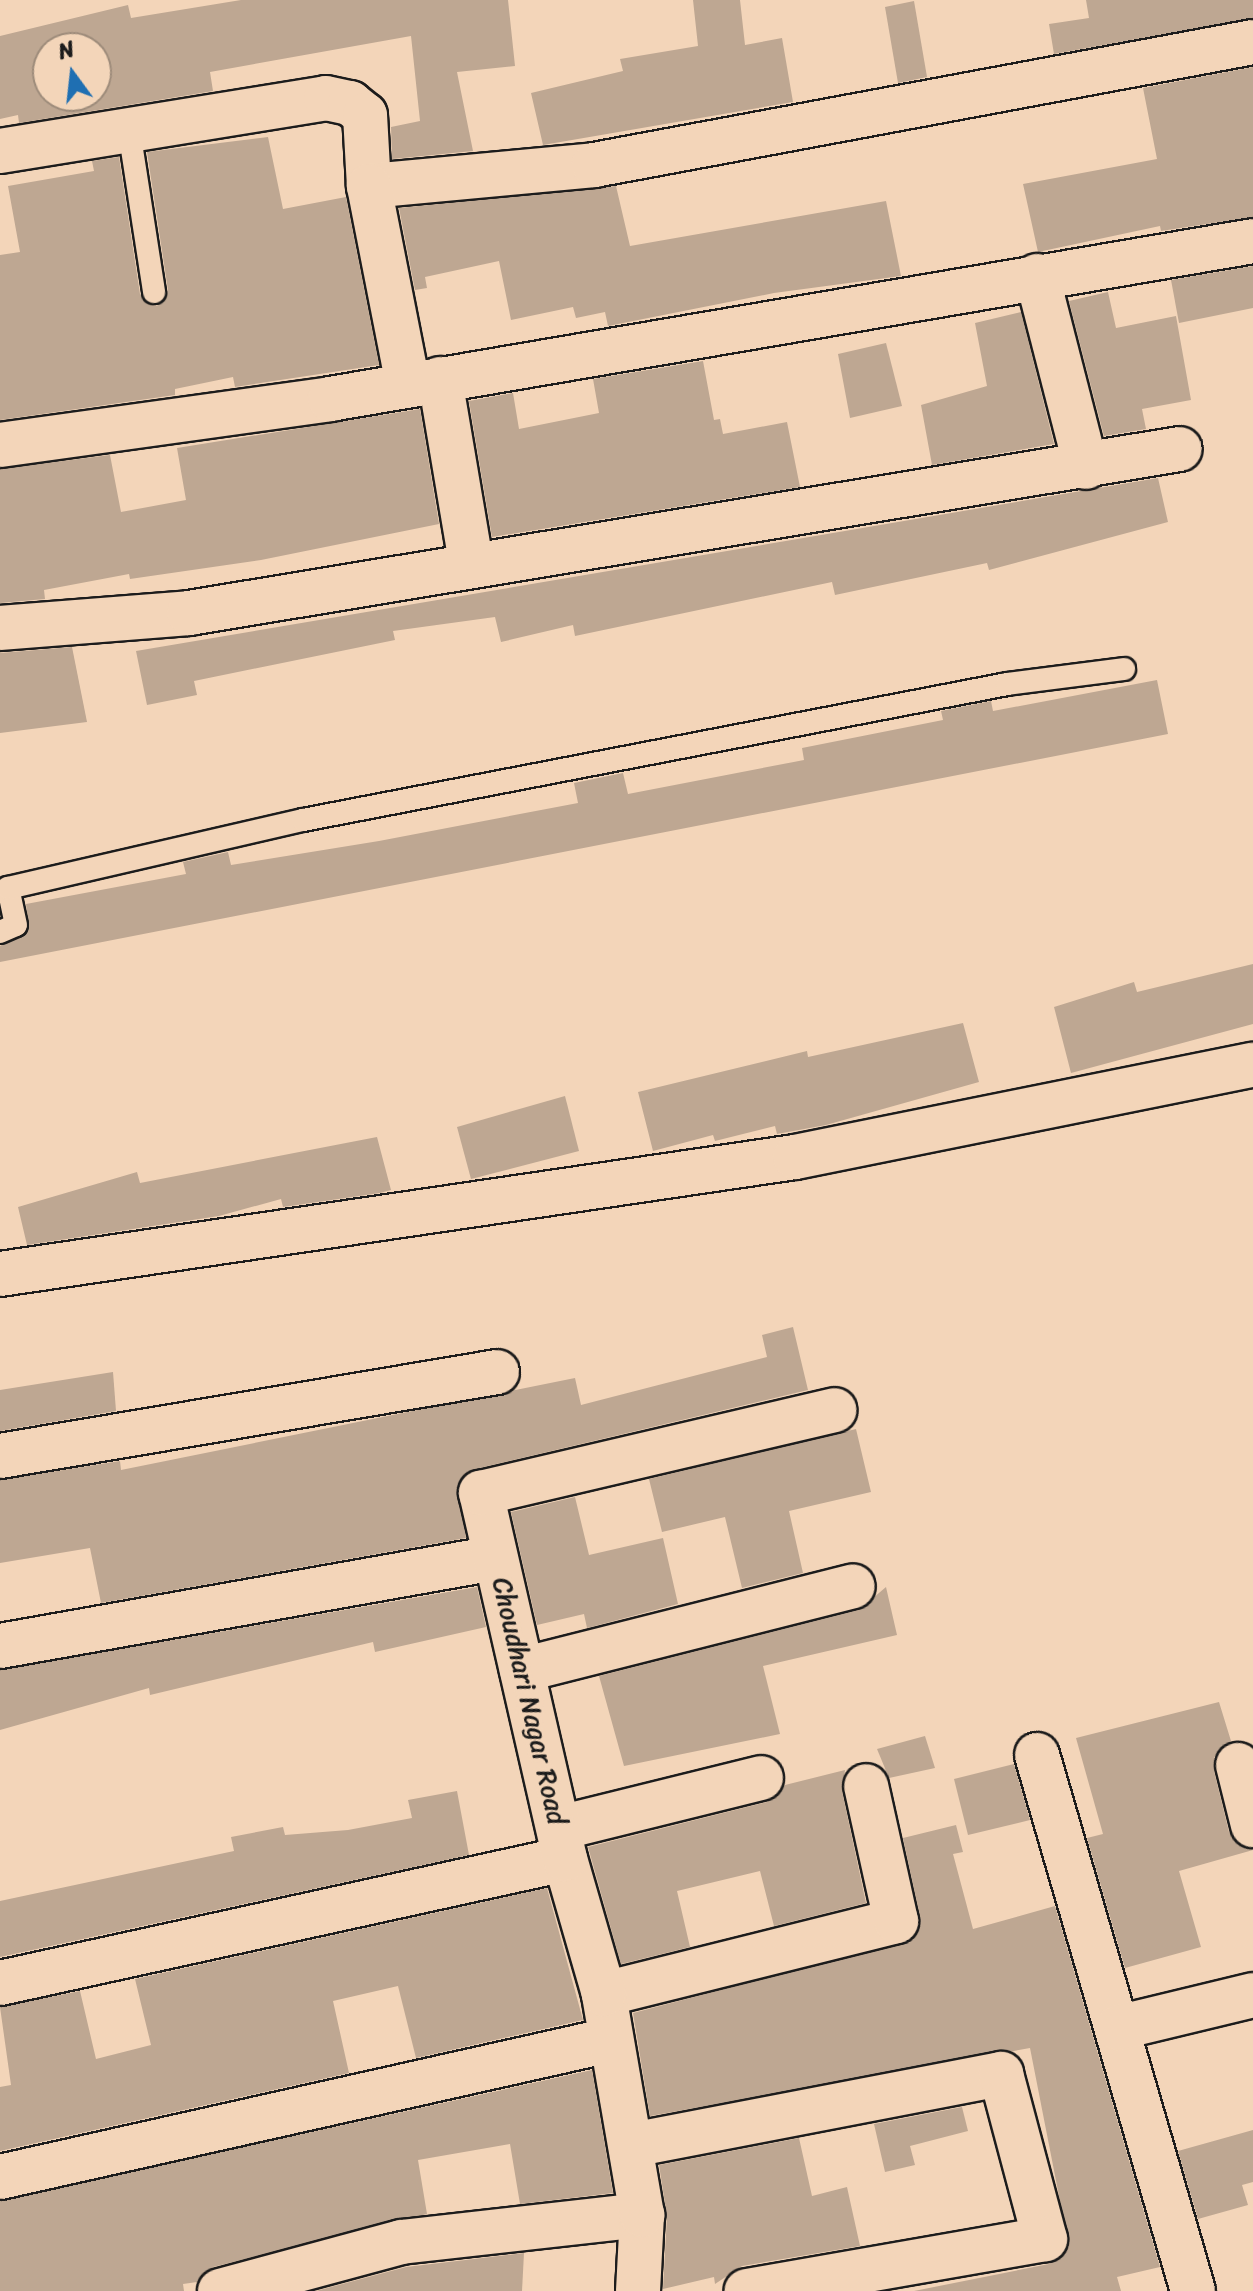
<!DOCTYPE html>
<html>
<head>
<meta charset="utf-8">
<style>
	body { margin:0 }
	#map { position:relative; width:1253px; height:2291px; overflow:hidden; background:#f3d5b9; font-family:Sriracha,sans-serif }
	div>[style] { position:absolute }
	.building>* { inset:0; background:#bea792 }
	.roads { filter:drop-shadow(2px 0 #1c1c1c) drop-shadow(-2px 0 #1c1c1c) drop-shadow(0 2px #1c1c1c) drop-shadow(0 -2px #1c1c1c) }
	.service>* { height:22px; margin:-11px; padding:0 11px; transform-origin:11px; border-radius:11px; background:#f3d5b9 }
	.minor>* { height:44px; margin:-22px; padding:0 22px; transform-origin:22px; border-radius:22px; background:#f3d5b9 }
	span { translate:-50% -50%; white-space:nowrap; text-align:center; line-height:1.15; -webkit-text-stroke:8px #f3d5b9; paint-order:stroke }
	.street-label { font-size:26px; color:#1c1c1c }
	.north { position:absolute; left:32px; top:32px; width:80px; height:80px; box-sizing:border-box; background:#f3d5b9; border:2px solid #9d8b7a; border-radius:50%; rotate:345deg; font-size:22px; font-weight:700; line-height:32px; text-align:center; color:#1c1c1c }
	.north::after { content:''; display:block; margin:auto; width:28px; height:36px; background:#1f6fb2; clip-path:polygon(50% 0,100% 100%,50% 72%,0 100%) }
</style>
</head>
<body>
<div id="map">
	<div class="building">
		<i style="clip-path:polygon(evenodd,241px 0,508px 0,515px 66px,457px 72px,473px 151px,392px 159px,391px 127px,420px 121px,411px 36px,210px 72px,213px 91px,19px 123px,18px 115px,0 119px,0 36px,128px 5px,131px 18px,241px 0,48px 48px,96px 48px,96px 96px,48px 96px,48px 48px)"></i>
		<i style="clip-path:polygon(693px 0,740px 0,745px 45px,782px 38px,793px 102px,543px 145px,531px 93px,623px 71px,620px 59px,698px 46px)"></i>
		<i style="clip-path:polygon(1086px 0,1253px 0,1253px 18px,1054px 54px,1049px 24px,1089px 18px)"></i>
		<i style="clip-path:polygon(914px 1px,927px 77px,898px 83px,885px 7px)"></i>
		<i style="clip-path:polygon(1253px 67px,1253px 217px,1161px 231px,1160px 226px,1038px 252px,1023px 184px,1157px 159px,1143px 88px)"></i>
		<i style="clip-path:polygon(268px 137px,283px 209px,346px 197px,379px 365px,235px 387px,233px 377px,175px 389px,175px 395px,0 420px,0 255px,20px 252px,8px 186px,94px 171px,92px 161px,119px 157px,140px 294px,157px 306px,168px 290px,147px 152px)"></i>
		<i style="clip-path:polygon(616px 186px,630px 246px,886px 201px,901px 276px,774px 293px,608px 326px,605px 312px,576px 318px,573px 307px,511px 320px,499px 261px,425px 277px,427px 288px,415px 290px,399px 208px)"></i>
		<i style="clip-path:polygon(1253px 266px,1253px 308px,1179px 323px,1171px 280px)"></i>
		<i style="clip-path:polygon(1108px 292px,1116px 328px,1176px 316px,1191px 400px,1142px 409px,1146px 429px,1104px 436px,1069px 301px)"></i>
		<i style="clip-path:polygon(1021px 312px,1054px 444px,932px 465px,921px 405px,987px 386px,975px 323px)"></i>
		<i style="clip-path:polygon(886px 343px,902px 406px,850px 418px,838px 354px)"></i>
		<i style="clip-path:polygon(703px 361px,714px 420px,720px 419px,723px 434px,787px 422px,800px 487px,492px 537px,469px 401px,513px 393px,519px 429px,599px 413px,593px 379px)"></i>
		<i style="clip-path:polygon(420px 409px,439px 524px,261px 560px,130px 579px,129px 574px,44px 590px,45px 599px,0 603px,0 469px,110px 455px,121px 512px,186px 500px,177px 448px)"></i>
		<i style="clip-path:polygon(1158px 478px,1168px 522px,989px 570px,987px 563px,835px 595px,832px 582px,575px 636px,573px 625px,501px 642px,495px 617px,393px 631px,395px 640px,194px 681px,197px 695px,147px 705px,136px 651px)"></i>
		<i style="clip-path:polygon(72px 647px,87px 722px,0 733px,0 653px)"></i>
		<i style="clip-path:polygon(1157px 680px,1168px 734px,0 962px,0 946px,29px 929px,26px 904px,186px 874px,183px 862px,228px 852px,231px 865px,379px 841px,578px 803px,574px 783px,623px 773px,628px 794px,804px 760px,802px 748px,943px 720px,941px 711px,991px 701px,993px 711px)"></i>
		<i style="clip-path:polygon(1253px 964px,1253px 1024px,1071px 1073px,1054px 1007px,1134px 982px,1137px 992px)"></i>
		<i style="clip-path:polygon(963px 1023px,979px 1082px,826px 1125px,777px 1134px,775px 1126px,715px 1141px,713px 1135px,653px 1151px,638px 1092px,807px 1051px,808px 1057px)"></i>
		<i style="clip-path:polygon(565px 1096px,579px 1151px,471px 1179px,457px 1127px)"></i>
		<i style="clip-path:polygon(377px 1137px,391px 1190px,380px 1193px,283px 1207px,281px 1199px,219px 1216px,27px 1245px,18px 1207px,137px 1172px,140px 1183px)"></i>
		<i style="clip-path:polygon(793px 1327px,808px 1390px,475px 1469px,457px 1486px,466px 1538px,101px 1603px,90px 1548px,0 1563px,0 1480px,120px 1461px,121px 1470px,575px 1378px,581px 1405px,767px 1357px,762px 1335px)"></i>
		<i style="clip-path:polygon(113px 1372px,116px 1411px,0 1431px,0 1390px)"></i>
		<i style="clip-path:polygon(856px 1429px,871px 1492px,789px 1511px,803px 1573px,742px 1588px,725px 1517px,662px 1532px,649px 1479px)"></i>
		<i style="clip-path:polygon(575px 1497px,589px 1555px,663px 1538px,678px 1604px,587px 1628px,584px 1614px,537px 1625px,511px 1512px)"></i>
		<i style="clip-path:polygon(477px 1587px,486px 1627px,375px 1652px,373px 1642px,150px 1695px,149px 1688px,0 1730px,0 1670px)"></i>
		<i style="clip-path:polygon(886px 1587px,897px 1635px,763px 1666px,780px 1734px,624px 1766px,599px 1676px,859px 1610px)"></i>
		<i style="clip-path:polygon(1219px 1702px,1231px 1741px,1214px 1757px,1214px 1771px,1229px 1832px,1253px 1850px,1179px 1871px,1201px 1947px,1125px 1968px,1087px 1838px,1103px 1834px,1076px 1738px)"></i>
		<i style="clip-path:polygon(925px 1736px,935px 1768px,889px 1778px,877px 1749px)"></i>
		<i style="clip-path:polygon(1014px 1764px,1030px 1820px,968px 1835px,954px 1779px)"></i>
		<i style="clip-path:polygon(845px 1770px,842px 1791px,866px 1903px,774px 1926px,760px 1871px,677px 1891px,690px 1947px,621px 1964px,588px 1847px,767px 1802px,785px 1785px)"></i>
		<i style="clip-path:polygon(457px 1791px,469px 1855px,0 1957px,0 1901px,234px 1851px,231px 1837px,283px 1827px,285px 1835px,348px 1830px,412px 1818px,408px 1800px)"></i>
		<i style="clip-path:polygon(956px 1825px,963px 1852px,953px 1854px,973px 1929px,1055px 1906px,1160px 2267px,1117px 2277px,1121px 2291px,914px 2291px,1049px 2264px,1069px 2247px,1030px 2048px,650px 2116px,633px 2013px,913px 1940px,920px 1916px,903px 1838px)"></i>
		<i style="clip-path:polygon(547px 1888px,583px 2020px,416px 2058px,398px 1986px,333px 2001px,349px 2073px,0 2151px,0 2087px,11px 2085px,0 2007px,80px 1991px,96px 2059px,151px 2045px,135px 1979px)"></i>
		<i style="clip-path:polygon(592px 2070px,613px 2193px,520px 2204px,510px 2144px,418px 2160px,427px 2214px,213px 2267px,197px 2282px,183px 2284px,184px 2291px,0 2291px,0 2201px)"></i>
		<i style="clip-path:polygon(962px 2107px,968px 2131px,910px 2146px,915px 2165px,885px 2172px,874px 2124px)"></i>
		<i style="clip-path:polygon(1253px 2130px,1253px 2182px,1242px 2185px,1248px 2205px,1198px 2219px,1178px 2151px)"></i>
		<i style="clip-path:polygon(799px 2138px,812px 2196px,847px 2187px,860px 2246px,742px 2266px,715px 2284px,714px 2277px,663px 2289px,667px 2216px,659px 2165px)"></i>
		<i style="clip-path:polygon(524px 2253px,522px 2291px,316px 2291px,406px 2267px)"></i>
	</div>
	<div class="roads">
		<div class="service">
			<i style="left:129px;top:130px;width:164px;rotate:81.2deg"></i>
			<i style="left:0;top:932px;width:17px;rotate:-24deg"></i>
			<i style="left:16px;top:925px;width:38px;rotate:-102deg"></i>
			<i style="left:8px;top:888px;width:303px;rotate:-13deg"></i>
			<i style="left:303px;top:820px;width:717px;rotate:-10.93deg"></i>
			<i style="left:1007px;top:684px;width:118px;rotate:-7.3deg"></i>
		</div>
		<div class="minor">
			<i style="left:0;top:151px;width:330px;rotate:-9.2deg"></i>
			<i style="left:326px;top:98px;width:25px;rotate:12deg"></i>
			<i style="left:350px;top:103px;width:19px;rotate:39deg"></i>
			<i style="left:365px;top:115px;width:71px;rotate:86.8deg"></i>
			<i style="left:369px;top:186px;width:226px;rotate:-5.3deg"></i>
			<i style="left:594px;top:165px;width:670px;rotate:-10.57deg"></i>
			<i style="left:369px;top:186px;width:202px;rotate:78.9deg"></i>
			<i style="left:1037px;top:276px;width:197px;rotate:75.6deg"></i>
			<i style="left:440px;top:379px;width:186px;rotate:80.4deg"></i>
			<i style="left:0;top:445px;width:333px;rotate:-7.9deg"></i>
			<i style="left:330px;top:399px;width:936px;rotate:-9.71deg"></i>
			<i style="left:0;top:628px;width:190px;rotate:-4.5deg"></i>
			<i style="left:189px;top:613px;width:1004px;rotate:-9.4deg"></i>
			<i style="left:0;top:1274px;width:804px;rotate:-8.37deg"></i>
			<i style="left:795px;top:1157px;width:467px;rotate:-11.4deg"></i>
			<i style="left:0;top:1456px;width:504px;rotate:-9.59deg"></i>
			<i style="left:0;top:1646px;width:503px;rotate:-10.08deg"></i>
			<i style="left:522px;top:1670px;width:341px;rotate:-14.2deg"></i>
			<i style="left:1037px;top:1755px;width:558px;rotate:73.77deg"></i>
			<i style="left:1238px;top:1765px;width:62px;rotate:76deg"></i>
			<i style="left:559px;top:1828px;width:208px;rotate:-13.9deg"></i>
			<i style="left:0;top:1983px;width:578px;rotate:-12.38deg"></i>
			<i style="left:604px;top:1994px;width:301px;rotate:-14deg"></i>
			<i style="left:896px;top:1921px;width:138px;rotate:-102.5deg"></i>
			<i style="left:1117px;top:2028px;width:140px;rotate:-13.6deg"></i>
			<i style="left:632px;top:2145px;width:376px;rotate:-10.9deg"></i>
			<i style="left:1001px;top:2074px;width:171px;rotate:75.1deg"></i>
			<i style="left:1045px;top:2239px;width:303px;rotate:170.1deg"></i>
			<i style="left:0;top:2177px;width:625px;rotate:-12.66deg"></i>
			<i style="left:220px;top:2291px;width:188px;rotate:-15.1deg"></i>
			<i style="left:401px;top:2242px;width:243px;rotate:-6.4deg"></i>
			<i style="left:638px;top:2291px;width:76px;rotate:-87deg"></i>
			<i style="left:642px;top:2215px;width:224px;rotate:-99.8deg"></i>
			<i style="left:604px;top:1994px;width:141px;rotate:-106.1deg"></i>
			<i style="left:565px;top:1859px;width:376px;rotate:-102.9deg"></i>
			<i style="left:481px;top:1493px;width:363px;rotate:-13.2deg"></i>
		</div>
	</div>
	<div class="street-label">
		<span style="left:529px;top:1701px;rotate:77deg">Choudhari Nagar Road</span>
	</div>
	<div class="north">N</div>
</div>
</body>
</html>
